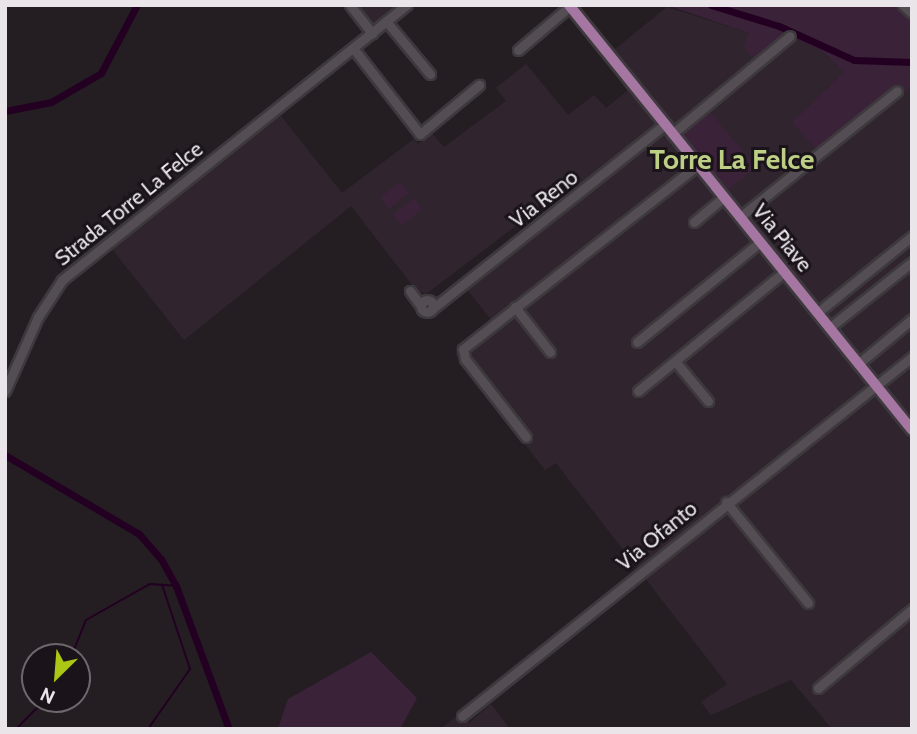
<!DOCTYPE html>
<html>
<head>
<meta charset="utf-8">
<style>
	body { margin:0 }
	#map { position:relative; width:917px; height:734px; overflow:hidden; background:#241e23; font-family:Cabin,sans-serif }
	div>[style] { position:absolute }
	.built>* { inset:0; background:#30252f }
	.green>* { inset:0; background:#3a2239 }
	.stream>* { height:2px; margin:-1px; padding:0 1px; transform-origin:1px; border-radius:1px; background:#230022 }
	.canal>* { height:7px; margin:-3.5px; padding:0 3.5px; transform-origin:3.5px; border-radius:3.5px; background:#230022 }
	.roads { filter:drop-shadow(2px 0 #3d393d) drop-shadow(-2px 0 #3d393d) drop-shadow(0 2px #3d393d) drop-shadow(0 -2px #3d393d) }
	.minor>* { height:9px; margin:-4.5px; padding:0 4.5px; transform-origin:4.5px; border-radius:4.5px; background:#544e54 }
	.minor>.ring { margin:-4.5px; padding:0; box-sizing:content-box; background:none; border:9px solid #544e54; border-radius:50% }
	.major>* { height:10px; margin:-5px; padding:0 5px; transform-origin:5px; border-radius:5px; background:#a576a1 }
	span { translate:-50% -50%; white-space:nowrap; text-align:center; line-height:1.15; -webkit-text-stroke:6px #1a141a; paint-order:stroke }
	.street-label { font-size:21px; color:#e9e5e9 }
	.district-label { font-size:28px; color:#bdcf84; font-weight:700 }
	.frame { position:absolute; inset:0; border:7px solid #e9e5e9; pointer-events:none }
	.north { position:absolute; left:21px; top:643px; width:70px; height:70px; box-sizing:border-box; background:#1a141a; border:2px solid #6d686d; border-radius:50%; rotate:205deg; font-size:19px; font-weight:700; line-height:28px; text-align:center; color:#e9e5e9 }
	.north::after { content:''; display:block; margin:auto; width:24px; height:32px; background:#abc615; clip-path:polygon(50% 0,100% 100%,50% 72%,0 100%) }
</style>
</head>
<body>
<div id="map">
	<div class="built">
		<i style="clip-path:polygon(345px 5px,401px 5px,366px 33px)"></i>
		<i style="clip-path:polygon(667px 7px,749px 33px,788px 35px,822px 51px,844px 72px,792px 122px,898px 83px,905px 91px,912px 86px,912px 729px,832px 729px,791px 680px,711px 715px,701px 702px,727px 684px,556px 463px,545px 470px,455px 354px,493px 322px,465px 287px,581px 196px,571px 184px,426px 294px,416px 290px,351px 206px,184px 340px,112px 249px,280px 115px,342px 193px,414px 139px,418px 144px,432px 133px,444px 147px,506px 101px,496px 88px,526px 64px,568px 115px,594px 95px,606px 108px,627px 91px,604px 58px)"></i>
		<i style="clip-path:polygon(491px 704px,510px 729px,441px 729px,460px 713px,469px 723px)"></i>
	</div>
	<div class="green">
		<i style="clip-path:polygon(666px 5px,896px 5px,912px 20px,912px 86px,905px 92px,897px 84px,816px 149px,792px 122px,844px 72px,822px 51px,788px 35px,754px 60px,744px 47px,749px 33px)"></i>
		<i style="clip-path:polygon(710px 112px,756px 167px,725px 192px,680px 137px)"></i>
		<i style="clip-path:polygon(400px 182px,409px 193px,389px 209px,380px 198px)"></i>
		<i style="clip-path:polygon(414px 198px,422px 209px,402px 226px,393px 214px)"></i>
		<i style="clip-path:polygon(371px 652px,417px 698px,400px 729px,278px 729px,288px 699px)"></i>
	</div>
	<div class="stream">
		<i style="left:71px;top:657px;width:40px;rotate:-68deg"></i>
		<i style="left:86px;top:620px;width:73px;rotate:-29.4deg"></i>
		<i style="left:150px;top:584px;width:26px;rotate:4deg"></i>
		<i style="left:16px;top:729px;width:42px;rotate:-45deg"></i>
		<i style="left:148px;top:729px;width:73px;rotate:-55deg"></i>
		<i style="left:190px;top:669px;width:89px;rotate:-108.4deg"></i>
	</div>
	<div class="canal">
		<i style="left:711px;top:5px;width:71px;rotate:17.2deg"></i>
		<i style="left:779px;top:26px;width:82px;rotate:24.4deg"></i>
		<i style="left:854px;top:60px;width:58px;rotate:2deg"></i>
		<i style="left:5px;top:111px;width:47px;rotate:-11.1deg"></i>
		<i style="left:51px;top:102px;width:58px;rotate:-30.1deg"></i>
		<i style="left:101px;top:73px;width:77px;rotate:-62.1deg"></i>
		<i style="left:5px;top:455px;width:156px;rotate:30.5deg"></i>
		<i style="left:139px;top:534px;width:33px;rotate:49deg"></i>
		<i style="left:161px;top:559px;width:31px;rotate:61deg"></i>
		<i style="left:176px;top:586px;width:153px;rotate:69.7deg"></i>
	</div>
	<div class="roads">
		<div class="minor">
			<i style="left:350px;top:5px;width:36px;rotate:52deg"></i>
			<i style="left:903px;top:5px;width:12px;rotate:42deg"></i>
			<i style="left:386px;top:21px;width:69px;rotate:50.3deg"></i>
			<i style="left:353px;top:48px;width:109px;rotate:52.1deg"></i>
			<i style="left:420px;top:134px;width:77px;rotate:-39.7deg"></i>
			<i style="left:518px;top:50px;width:68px;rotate:-40.2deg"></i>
			<i style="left:672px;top:134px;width:153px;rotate:-39.7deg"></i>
			<i style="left:740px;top:217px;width:201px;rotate:-38.7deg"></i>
			<i style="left:694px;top:222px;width:39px;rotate:-40deg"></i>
			<i style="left:410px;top:291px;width:19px;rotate:54deg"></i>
			<i class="ring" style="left:421px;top:300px;width:3px;height:3px"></i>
			<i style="left:515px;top:307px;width:57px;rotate:52.1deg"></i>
			<i style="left:432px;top:309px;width:298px;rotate:-38.4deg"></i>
			<i style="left:817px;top:313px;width:122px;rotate:-39deg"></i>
			<i style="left:829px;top:328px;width:106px;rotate:-38.5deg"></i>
			<i style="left:637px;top:342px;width:159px;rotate:-39.1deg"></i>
			<i style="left:675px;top:361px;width:52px;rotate:50.5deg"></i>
			<i style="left:858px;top:364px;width:70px;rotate:-39.8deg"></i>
			<i style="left:5px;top:391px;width:81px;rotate:-66deg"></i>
			<i style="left:38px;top:317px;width:44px;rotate:-57deg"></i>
			<i style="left:62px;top:280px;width:441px;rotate:-38.6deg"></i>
			<i style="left:638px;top:391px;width:188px;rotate:-39.2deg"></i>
			<i style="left:526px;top:437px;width:99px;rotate:-128deg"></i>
			<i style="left:465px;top:359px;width:10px;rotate:-101deg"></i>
			<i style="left:463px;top:349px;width:298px;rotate:-38.1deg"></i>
			<i style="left:726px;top:502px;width:130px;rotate:50.9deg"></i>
			<i style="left:818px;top:688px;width:123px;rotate:-40deg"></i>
			<i style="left:462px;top:716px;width:576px;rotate:-38.58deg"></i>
		</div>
		<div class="major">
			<i style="left:569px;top:5px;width:546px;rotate:51.09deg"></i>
		</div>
	</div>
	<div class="street-label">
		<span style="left:544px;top:199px;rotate:-38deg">Via Reno</span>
		<span style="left:129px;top:204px;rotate:-39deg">Strada Torre La Felce</span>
		<span style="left:782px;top:238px;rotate:51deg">Via Piave</span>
		<span style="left:657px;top:536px;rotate:-39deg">Via Ofanto</span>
	</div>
	<div class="district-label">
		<span style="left:732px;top:159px">Torre La Felce</span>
	</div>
	<div class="frame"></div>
	<div class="north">N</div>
</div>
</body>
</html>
